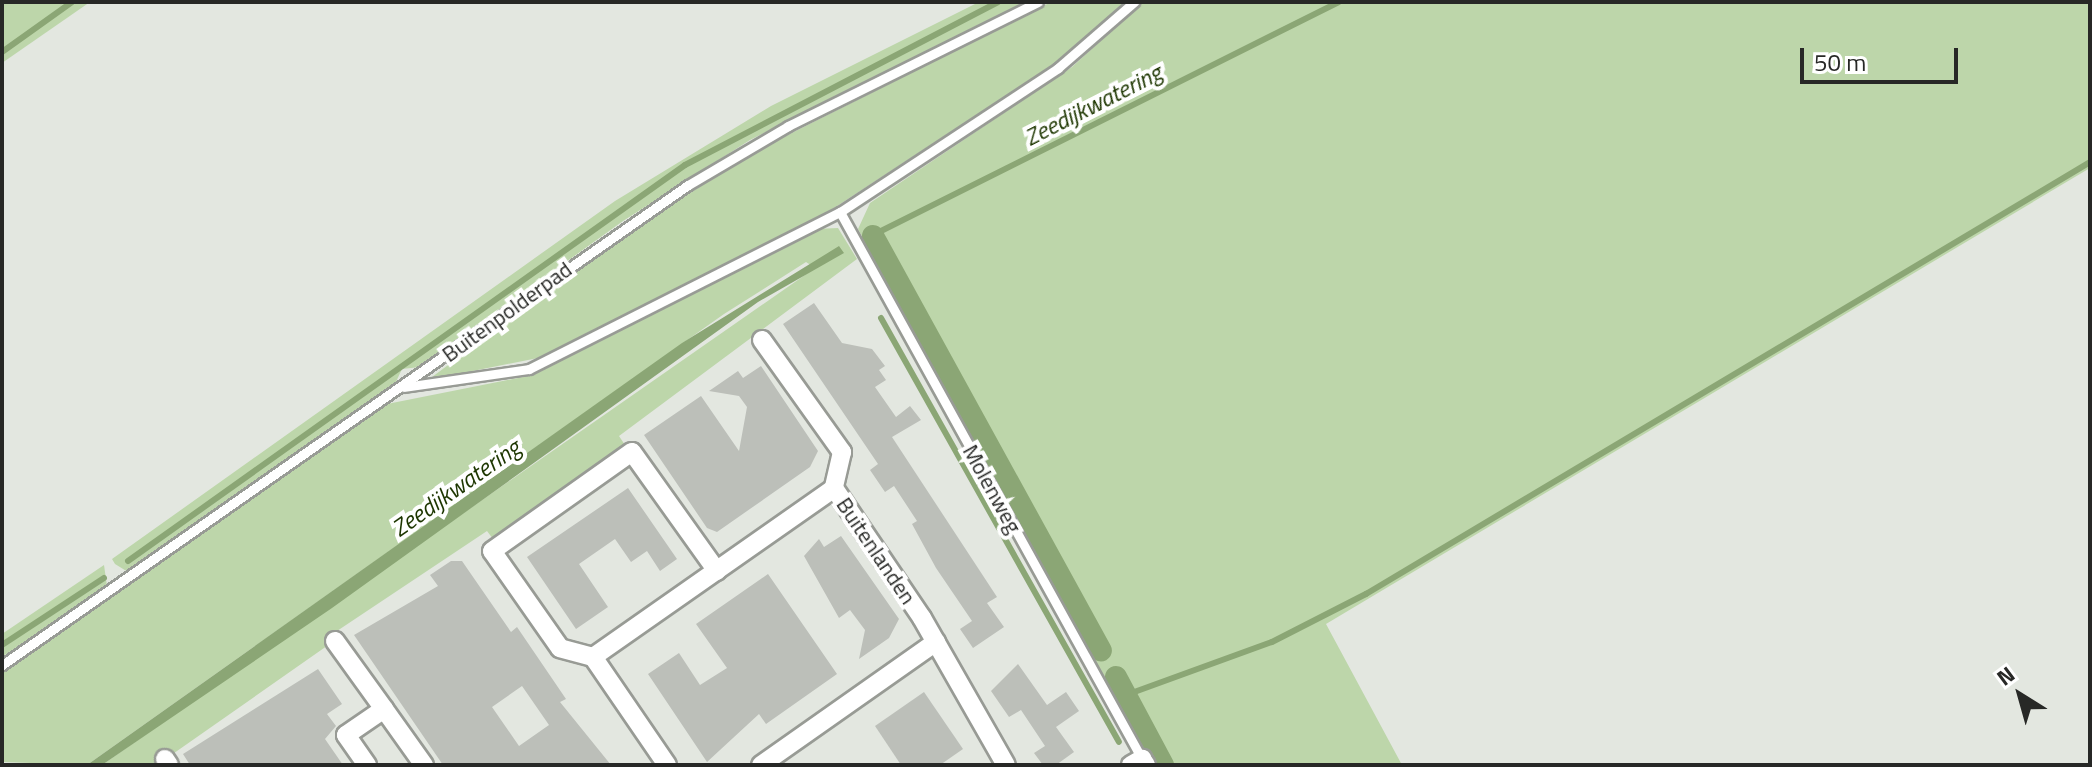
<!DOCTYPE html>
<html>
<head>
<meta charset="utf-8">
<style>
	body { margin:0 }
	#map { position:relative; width:2092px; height:767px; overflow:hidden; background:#e3e7e0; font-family:"Titillium Web",sans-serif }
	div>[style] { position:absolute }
	.green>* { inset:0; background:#bdd6aa }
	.water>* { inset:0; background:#8ba675 }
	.stream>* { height:6px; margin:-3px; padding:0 3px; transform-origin:3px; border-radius:3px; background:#8ba675 }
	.canal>* { height:22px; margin:-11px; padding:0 11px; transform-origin:11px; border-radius:11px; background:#8ba675 }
	.building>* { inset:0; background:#bcbfb9 }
	.roads { filter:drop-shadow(2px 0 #989b95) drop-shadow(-2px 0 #989b95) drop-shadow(0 2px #989b95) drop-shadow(0 -2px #989b95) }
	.lane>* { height:9px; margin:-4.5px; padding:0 4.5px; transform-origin:4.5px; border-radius:4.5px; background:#fff }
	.street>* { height:18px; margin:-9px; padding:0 9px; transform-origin:9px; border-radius:9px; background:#fff }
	span { translate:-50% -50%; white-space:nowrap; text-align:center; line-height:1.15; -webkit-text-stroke:8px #fff; paint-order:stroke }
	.street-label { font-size:22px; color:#272826 }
	.water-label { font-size:24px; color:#1d3600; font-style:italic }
	.frame { position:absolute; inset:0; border:4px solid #272826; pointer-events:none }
	.north { position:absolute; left:1980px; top:655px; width:80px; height:80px; -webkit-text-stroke:6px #fff; paint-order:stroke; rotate:323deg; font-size:22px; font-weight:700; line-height:32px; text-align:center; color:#272826 }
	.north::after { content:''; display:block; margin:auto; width:28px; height:36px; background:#272826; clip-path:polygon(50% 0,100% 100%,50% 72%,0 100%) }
	.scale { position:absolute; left:1800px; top:48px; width:158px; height:36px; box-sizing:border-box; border:4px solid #272826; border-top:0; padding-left:10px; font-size:24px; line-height:28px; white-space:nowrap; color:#272826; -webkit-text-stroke:6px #fff; paint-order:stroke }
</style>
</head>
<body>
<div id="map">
	<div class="green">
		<i style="clip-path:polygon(2px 2px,90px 2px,2px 63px)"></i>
		<i style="clip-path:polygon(979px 2px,1025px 2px,750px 140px,623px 221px,420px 367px,402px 369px,394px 386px,128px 572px,115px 564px,112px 559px,615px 201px,771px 106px)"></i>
		<i style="clip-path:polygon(1051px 2px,1127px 2px,1064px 58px,831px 210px,538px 358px,428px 380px,611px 244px,752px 153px)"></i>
		<i style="clip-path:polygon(1143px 2px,2090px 2px,2090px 168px,1326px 624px,1402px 765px,1151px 765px,858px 229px,870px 203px,1072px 67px)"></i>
		<i style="clip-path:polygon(838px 228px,857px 259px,619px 436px,625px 445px,493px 539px,487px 531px,334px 633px,334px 641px,157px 765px,102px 765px,815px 268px,806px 262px,724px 314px,87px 765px,2px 762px,2px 670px,387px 404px,533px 375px,815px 229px)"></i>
		<i style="clip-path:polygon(104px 565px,107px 586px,2px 657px,2px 634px)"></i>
	</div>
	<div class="water">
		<i style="clip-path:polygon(839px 246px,844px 253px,758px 302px,332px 608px,102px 765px,87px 765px,682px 343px)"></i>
	</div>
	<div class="stream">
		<i style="left:2px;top:52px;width:86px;rotate:-35.5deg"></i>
		<i style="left:863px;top:240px;width:532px;rotate:-26.57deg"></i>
		<i style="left:881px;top:318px;width:486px;rotate:60.7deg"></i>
		<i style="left:128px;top:561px;width:683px;rotate:-35.41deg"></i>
		<i style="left:685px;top:165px;width:353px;rotate:-27.5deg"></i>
		<i style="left:2px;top:645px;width:122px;rotate:-33.3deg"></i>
		<i style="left:1126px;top:695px;width:155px;rotate:-20deg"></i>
		<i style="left:1272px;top:642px;width:106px;rotate:-27.1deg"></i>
		<i style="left:1366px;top:594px;width:843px;rotate:-30.82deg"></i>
	</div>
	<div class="canal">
		<i style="left:873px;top:236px;width:473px;rotate:61.2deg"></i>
		<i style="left:1116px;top:677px;width:100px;rotate:61.9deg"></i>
	</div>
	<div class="building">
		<i style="clip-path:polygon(814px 303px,842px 343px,872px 349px,885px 366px,879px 370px,886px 380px,875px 387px,896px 417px,910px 406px,921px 420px,892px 437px,997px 597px,987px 603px,1004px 627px,973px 648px,960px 629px,972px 621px,936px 568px,912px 524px,917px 521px,894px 486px,885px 492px,870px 470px,878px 464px,783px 324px)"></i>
		<i style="clip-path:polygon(761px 366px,818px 451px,810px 467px,717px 532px,707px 528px,644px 435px,701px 396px,739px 451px,747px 407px,739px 396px,709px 391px,738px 371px,743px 378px)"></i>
		<i style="clip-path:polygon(628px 488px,677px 559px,660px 571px,647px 551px,631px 562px,615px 539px,579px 564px,608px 607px,576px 629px,527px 557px)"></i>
		<i style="clip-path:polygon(841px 536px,899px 619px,889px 638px,859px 659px,865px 630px,850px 610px,839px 618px,804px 556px,819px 539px,824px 547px)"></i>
		<i style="clip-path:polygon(evenodd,451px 561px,462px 561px,511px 632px,517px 627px,566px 699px,560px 702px,611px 765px,443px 765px,354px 635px,438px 586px,430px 575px,451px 561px,522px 686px,549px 725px,519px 746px,492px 707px,522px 686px)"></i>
		<i style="clip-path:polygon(768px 574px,837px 674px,766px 724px,759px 714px,707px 762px,648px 674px,679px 653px,700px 685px,727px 668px,696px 624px)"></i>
		<i style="clip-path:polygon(1018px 664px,1047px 705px,1066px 692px,1079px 711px,1056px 727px,1074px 752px,1056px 765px,1043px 765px,1034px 753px,1045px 746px,1021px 710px,1009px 717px,991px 691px)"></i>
		<i style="clip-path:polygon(318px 669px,342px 704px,327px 714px,336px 726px,325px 739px,343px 765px,190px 765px,183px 754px)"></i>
		<i style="clip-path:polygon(924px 692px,963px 749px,940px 765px,901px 765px,875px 726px)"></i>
	</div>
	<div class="roads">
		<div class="lane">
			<i style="left:840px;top:212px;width:625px;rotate:61.1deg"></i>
			<i style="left:404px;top:387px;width:126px;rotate:-8.2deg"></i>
			<i style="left:529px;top:369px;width:348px;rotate:-26.8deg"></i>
			<i style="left:840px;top:212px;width:261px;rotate:-33.4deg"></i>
			<i style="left:1058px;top:68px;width:101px;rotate:-41deg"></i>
			<i style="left:2px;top:665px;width:837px;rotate:-34.98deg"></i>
			<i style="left:688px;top:185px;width:116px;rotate:-30.5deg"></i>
			<i style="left:788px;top:126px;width:279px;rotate:-26.4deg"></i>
		</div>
		<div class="street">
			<i style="left:762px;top:340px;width:138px;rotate:54.5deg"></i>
			<i style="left:842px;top:452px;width:37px;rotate:103deg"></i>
			<i style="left:834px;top:488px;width:157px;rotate:55.9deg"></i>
			<i style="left:922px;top:618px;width:169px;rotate:60.3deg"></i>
			<i style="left:335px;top:641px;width:84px;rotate:54.2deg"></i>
			<i style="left:384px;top:709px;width:46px;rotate:145.6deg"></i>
			<i style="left:346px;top:735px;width:37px;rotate:55deg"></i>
			<i style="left:593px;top:657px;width:294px;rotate:-35deg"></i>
			<i style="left:384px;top:709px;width:69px;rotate:54.5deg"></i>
			<i style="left:165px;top:759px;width:7px;rotate:56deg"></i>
			<i style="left:667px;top:765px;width:131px;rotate:-124.4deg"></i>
			<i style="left:593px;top:657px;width:34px;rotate:-165deg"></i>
			<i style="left:560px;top:648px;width:118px;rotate:-125deg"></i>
			<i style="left:492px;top:551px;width:171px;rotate:-35.3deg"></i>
			<i style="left:632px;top:452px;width:146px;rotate:54.5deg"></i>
			<i style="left:761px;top:765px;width:214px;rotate:-35.1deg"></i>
			<i style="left:1131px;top:765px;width:13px;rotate:-29deg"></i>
			<i style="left:1142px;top:759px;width:7px;rotate:56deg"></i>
		</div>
	</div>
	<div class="street-label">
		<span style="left:507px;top:312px;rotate:-36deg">Buitenpolderpad</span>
		<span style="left:992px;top:489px;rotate:61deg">Molenweg</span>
		<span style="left:876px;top:551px;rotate:56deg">Buitenlanden</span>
	</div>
	<div class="water-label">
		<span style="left:1093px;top:105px;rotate:-27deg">Zeedijkwatering</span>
		<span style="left:456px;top:488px;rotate:-35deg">Zeedijkwatering</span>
	</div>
	<div class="frame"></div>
	<div class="north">N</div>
	<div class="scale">50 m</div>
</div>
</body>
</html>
